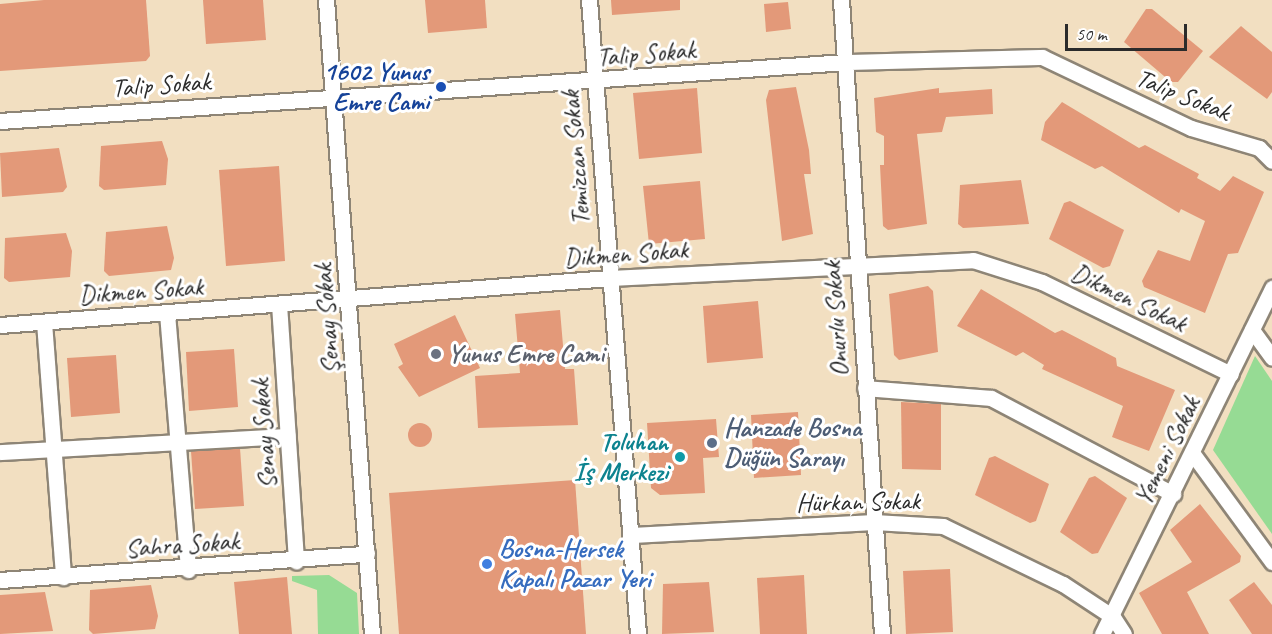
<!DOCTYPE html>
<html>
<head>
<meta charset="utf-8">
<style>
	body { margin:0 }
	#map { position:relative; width:1272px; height:634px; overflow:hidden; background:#f2dfc1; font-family:Caveat,sans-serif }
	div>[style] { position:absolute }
	.green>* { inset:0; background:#96db94 }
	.building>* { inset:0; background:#e39979 }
	.round { border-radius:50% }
	.roads { filter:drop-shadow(2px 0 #8e8576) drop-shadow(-2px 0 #8e8576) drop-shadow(0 2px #8e8576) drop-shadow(0 -2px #8e8576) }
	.minor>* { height:15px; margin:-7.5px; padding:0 7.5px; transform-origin:7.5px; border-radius:7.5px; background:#fff }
	.dots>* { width:16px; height:16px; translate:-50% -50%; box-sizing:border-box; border:3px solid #fff; border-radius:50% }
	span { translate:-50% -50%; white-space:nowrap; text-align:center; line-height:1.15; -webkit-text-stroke:6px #fff; paint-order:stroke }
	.street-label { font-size:26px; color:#2b2b2b }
	.transit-label { font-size:26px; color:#164399; font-weight:700 }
	.right { translate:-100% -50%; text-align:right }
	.worship-label { font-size:26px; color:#5b616d; font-weight:700 }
	.left { translate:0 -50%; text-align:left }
	.service-label { font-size:26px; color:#4e5e75; font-weight:700 }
	.culture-label { font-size:26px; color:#0d838f; font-weight:700 }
	.shop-label { font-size:26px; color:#366cbe; font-weight:700 }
	.scale { position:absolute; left:1065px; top:24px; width:122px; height:27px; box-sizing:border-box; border:3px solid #2b2b2b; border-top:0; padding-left:8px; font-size:18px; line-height:21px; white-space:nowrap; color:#2b2b2b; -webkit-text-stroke:4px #fff; paint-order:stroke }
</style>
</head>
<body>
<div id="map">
	<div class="green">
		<i style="clip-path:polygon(1255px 356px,1272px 381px,1272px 534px,1213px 450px)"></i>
		<i style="clip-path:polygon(329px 575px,357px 593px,359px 634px,318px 634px,317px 590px,292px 581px,292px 576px)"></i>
	</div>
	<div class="building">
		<i style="clip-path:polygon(44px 0,146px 0,150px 56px,146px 61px,0 71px,0 4px)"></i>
		<i style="clip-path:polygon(203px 0,263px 0,266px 40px,206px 44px)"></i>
		<i style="clip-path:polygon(425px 0,485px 0,487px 28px,428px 33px)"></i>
		<i style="clip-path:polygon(611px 0,680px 0,680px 10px,612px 15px)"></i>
		<i style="clip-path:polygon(788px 2px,791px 29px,766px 32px,764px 4px)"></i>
		<i style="clip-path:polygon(1146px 9px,1152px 9px,1203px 51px,1178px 82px,1171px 82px,1124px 42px)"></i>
		<i style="clip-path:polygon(1241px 26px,1272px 52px,1272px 92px,1267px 99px,1209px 57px)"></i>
		<i style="clip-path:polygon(796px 87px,809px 150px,811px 174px,804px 174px,813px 234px,782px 241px,766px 100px,769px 90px)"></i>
		<i style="clip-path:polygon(697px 88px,702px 153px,639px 159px,633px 93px)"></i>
		<i style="clip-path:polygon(939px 88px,939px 93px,992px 89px,993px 114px,946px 117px,942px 132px,917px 134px,927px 224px,888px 230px,883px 226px,880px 165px,884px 165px,884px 136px,876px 132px,874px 98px)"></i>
		<i style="clip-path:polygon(1062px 102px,1139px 148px,1145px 145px,1199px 174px,1197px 178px,1220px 191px,1233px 176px,1264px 192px,1238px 253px,1228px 254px,1205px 313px,1144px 287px,1142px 281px,1158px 250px,1190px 261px,1205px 221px,1181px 209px,1179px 213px,1102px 166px,1095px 169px,1041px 140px,1045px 122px)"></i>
		<i style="clip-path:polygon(162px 141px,168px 159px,166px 185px,104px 190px,99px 186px,101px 146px)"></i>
		<i style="clip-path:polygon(59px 148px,67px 187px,63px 192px,2px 197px,0 153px)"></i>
		<i style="clip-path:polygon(279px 166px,285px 261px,226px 266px,219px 170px)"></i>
		<i style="clip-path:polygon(1021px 180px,1029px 224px,963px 228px,958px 224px,960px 185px)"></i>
		<i style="clip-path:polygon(700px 181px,705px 239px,649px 244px,643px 186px)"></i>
		<i style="clip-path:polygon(1070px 201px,1124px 230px,1110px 266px,1103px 268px,1049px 239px,1064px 203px)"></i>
		<i style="clip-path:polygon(167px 226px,174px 258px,171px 270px,109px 276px,104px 271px,106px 232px)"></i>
		<i style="clip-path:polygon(66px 233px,72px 251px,70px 277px,9px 282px,4px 278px,5px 238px)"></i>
		<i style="clip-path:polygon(928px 286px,933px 291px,938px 352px,899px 360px,894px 355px,889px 294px)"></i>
		<i style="clip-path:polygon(981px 289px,1055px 333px,1062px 330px,1116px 358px,1117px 366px,1175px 390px,1149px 451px,1112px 437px,1123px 406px,1042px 369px,1044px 365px,1023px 352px,1016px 356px,957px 326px)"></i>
		<i style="clip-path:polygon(758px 301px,763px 358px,707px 363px,703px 306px)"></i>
		<i style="clip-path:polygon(560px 310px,565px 369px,574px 369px,578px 425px,478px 428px,475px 376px,520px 373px,515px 314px)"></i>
		<i style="clip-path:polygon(455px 315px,480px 368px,419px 397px,398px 367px,403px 364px,394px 344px)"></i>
		<i style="clip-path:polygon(234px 349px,238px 407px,189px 411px,186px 352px)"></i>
		<i style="clip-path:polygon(116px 355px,120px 413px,71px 417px,67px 358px)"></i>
		<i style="clip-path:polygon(901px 402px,941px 404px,941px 470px,902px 469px)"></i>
		<i style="clip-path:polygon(798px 412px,801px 475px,754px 478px,751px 415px)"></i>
		<i style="clip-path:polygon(716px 419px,719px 457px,703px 458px,705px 493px,660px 495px,651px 488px,647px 423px)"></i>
		<i class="round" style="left:408px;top:423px;width:24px;height:24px"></i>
		<i style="clip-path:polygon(240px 448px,244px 506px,195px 509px,191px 451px)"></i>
		<i style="clip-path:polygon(995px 456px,1049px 484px,1036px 521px,1030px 523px,975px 495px,989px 458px)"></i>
		<i style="clip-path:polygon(1095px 476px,1127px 498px,1098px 553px,1092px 554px,1060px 532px,1089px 478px)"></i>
		<i style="clip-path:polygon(575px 480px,586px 634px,399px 634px,389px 493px)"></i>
		<i style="clip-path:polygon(1200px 504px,1241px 556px,1240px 562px,1187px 592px,1209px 634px,1162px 634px,1139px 593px,1192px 562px,1170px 530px)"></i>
		<i style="clip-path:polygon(950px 569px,953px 632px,906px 634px,903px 571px)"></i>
		<i style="clip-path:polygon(804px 575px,807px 634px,760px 634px,757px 578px)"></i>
		<i style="clip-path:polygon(287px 577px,292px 634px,239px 634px,234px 582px)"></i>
		<i style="clip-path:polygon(709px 582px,714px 632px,662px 634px,663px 584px)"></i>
		<i style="clip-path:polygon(1254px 582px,1272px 605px,1272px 634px,1252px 634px,1229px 600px)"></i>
		<i style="clip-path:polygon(151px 585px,158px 616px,155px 629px,93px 634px,89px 630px,90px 590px)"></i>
		<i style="clip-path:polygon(45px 592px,53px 631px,0 634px,0 595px)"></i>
	</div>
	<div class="roads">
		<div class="minor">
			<i style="left:326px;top:0;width:636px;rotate:85.85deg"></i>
			<i style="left:589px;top:0;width:636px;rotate:85.58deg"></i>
			<i style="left:841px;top:0;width:635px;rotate:86.3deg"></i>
			<i style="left:0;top:121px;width:848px;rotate:-3.99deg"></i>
			<i style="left:846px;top:62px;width:196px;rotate:-1.5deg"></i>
			<i style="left:1042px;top:57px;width:165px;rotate:25.5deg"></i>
			<i style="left:1191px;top:128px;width:71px;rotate:16.4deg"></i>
			<i style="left:1259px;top:148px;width:18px;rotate:45deg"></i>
			<i style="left:279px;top:304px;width:258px;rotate:86.2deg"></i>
			<i style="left:167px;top:313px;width:258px;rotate:85.3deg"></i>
			<i style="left:44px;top:322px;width:256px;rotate:85.7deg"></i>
			<i style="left:0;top:325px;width:612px;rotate:-4.41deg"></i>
			<i style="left:610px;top:278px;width:363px;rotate:-2.8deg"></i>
			<i style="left:973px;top:260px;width:72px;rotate:17.7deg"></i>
			<i style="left:1042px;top:282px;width:210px;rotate:26deg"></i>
			<i style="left:1252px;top:330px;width:34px;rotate:54deg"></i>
			<i style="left:865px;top:388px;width:126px;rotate:4.5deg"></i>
			<i style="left:991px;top:398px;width:206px;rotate:27.8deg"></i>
			<i style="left:0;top:452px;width:288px;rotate:-3.2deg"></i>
			<i style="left:1193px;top:454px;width:134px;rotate:53.8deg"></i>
			<i style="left:632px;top:535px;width:242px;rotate:-3.1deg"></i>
			<i style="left:874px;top:522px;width:69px;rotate:3.3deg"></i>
			<i style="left:943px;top:526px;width:133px;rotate:25.8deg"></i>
			<i style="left:1063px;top:584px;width:60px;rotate:33.4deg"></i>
			<i style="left:1113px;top:617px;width:20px;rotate:57deg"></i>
			<i style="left:0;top:580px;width:368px;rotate:-4.1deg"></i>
			<i style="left:1102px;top:634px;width:386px;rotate:-63.8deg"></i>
		</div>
	</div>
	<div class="dots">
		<i style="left:441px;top:87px;background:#1a4fb4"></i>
		<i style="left:436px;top:354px;background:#6b7280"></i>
		<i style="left:712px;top:443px;background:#5c6f8a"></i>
		<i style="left:680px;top:457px;background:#0f9aa8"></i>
		<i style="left:487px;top:564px;background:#3f7fe0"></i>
	</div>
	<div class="street-label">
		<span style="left:646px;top:54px;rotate:-5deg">Talip Sokak</span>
		<span style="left:161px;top:85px;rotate:-4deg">Talip Sokak</span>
		<span style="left:1183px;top:95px;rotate:22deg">Talip Sokak</span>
		<span style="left:576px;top:158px;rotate:-95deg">Temizcan Sokak</span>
		<span style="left:626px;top:254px;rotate:-4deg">Dikmen Sokak</span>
		<span style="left:141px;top:291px;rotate:-4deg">Dikmen Sokak</span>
		<span style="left:1129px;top:298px;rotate:26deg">Dikmen Sokak</span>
		<span style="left:327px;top:319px;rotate:-94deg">Şenay Sokak</span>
		<span style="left:836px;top:319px;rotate:-94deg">Onurlu Sokak</span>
		<span style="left:264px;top:434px;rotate:-94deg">Senay Sokak</span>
		<span style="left:1167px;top:451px;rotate:-64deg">Yemeni Sokak</span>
		<span style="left:858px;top:502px;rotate:-1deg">Hürkan Sokak</span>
		<span style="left:182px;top:545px;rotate:-4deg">Sahra Sokak</span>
	</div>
	<div class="transit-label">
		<span class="right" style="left:429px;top:87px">1602 Yunus<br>Emre Cami</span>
	</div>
	<div class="worship-label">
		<span class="left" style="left:448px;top:354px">Yunus Emre Cami</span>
	</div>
	<div class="service-label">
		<span class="left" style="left:724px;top:443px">Hanzade Bosna<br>Düğün Sarayı</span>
	</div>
	<div class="culture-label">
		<span class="right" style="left:668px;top:457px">Toluhan<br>İş Merkezi</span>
	</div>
	<div class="shop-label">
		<span class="left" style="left:499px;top:564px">Bosna-Hersek<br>Kapalı Pazar Yeri</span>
	</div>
	<div class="scale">50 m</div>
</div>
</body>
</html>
